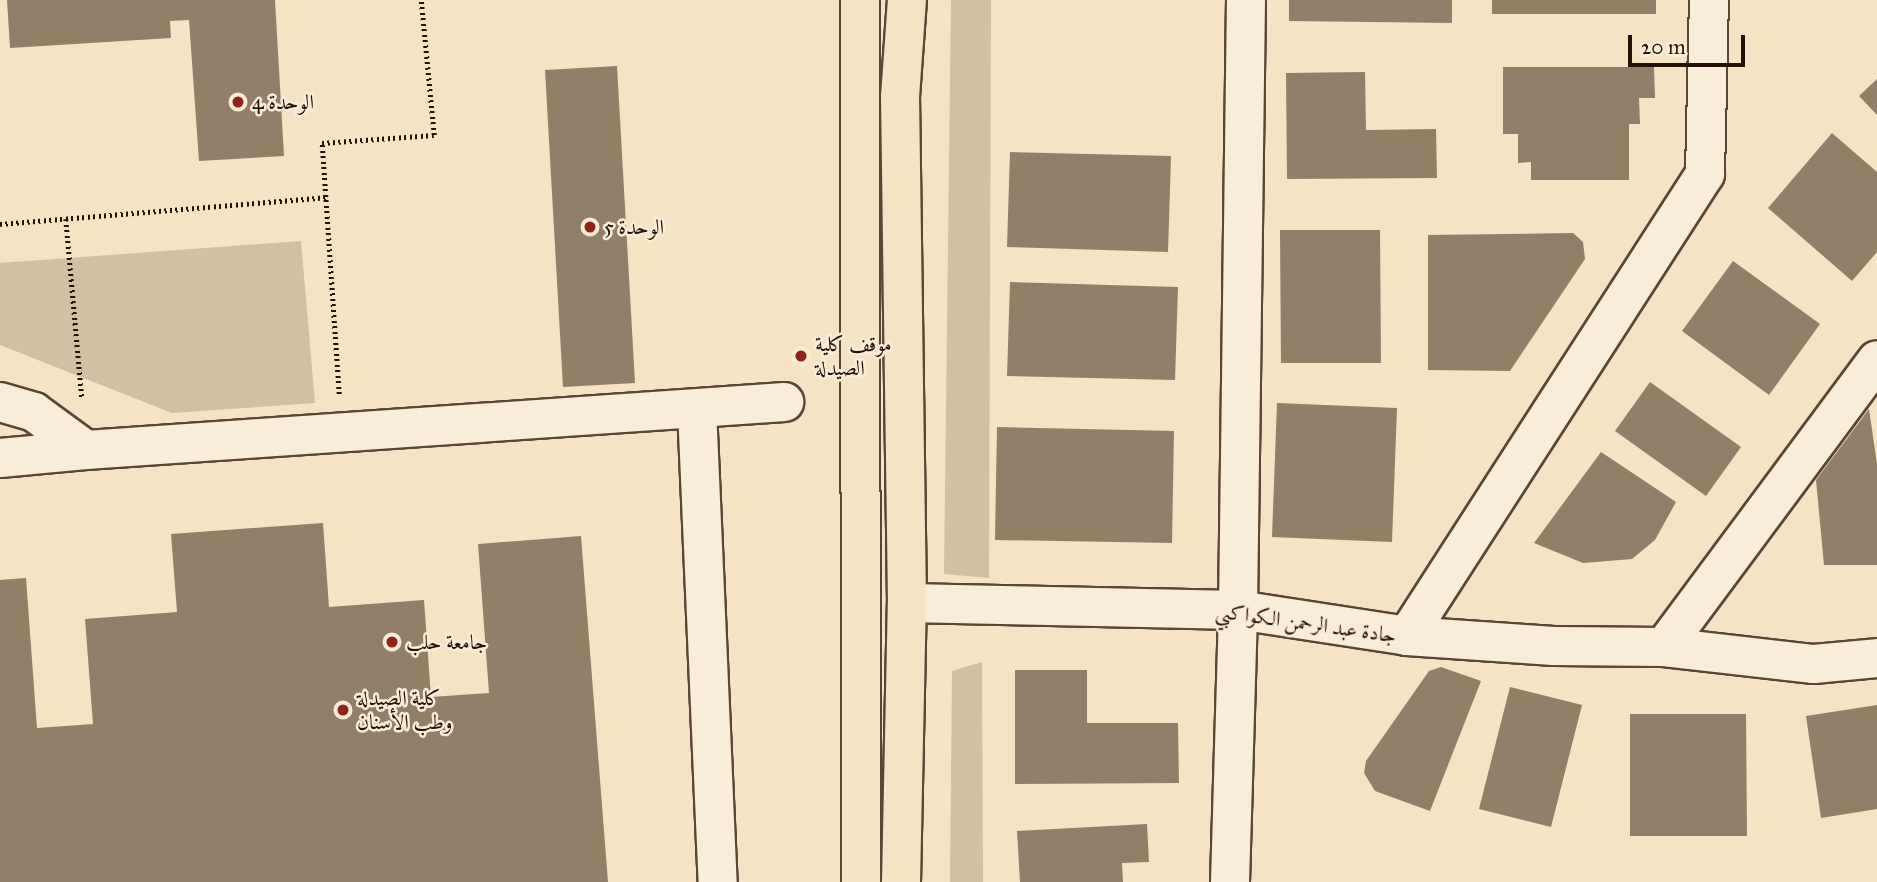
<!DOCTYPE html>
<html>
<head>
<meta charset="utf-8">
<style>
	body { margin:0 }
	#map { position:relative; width:1877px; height:882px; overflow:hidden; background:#f6e3c3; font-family:"IM FELL Great Primer",Amiri,serif }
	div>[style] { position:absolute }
	.green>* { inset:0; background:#d3bfa3 }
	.building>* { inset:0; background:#937e68 }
	.path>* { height:4.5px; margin-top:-2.25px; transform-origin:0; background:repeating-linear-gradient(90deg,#271106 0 2px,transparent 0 5.5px) }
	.roads { filter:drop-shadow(2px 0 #5b4635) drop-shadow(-2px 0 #5b4635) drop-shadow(0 2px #5b4635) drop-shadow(0 -2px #5b4635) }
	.minor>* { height:38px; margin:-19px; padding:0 19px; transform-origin:19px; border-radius:19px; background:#f9edd8 }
	.major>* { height:38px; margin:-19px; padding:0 19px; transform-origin:19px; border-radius:19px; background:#f6e3c3 }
	.dots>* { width:19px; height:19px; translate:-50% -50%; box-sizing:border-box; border:4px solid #f9edd8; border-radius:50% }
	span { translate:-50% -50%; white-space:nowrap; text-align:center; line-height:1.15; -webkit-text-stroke:5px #f9edd8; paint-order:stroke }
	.poi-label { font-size:21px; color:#271106 }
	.left { translate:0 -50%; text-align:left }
	.street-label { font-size:21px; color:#271106 }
	.scale { position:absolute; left:1628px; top:35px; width:117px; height:32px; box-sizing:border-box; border:4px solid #271106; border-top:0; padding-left:9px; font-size:21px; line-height:24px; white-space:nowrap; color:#271106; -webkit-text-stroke:5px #f9edd8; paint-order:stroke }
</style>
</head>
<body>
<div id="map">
	<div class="green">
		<i style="clip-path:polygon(951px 0,991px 0,989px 578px,944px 574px)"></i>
		<i style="clip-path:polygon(301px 241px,315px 403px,172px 413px,0 345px,0 263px)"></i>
		<i style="clip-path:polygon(982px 662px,983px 882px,950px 882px,952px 671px)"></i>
	</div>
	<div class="building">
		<i style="clip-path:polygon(7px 0,275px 0,284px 156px,199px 161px,189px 20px,170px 21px,171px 38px,10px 48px)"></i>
		<i style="clip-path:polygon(1289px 0,1452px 0,1452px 23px,1289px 21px)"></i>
		<i style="clip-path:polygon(1492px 0,1656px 0,1656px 14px,1492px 14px)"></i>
		<i style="clip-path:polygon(617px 66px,635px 383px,563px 387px,545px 70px)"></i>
		<i style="clip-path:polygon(1503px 67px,1654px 67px,1655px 98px,1639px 98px,1640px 124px,1629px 124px,1629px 180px,1531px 180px,1531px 162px,1518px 163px,1518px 134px,1503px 134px)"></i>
		<i style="clip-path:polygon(1365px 72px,1366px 130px,1436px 129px,1437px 178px,1287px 179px,1286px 73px)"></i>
		<i style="clip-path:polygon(1877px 79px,1877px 115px,1859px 96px)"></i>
		<i style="clip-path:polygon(1832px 133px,1877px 172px,1877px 252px,1852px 281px,1768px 208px)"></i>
		<i style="clip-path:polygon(1010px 152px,1171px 156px,1168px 252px,1007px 247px)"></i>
		<i style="clip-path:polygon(1280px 230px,1380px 230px,1381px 363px,1281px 363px)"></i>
		<i style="clip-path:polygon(1573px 233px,1583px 242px,1585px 259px,1510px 371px,1428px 370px,1428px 235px)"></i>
		<i style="clip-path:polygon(1733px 261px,1820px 324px,1769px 395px,1682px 331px)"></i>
		<i style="clip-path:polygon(1010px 282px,1178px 287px,1175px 380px,1007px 376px)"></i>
		<i style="clip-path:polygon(1650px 382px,1741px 447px,1706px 496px,1615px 431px)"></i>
		<i style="clip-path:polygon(1277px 403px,1397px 408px,1392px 542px,1272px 537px)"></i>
		<i style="clip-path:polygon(1869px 409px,1877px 464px,1877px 565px,1824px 565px,1816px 480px)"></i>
		<i style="clip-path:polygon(997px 427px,1174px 431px,1172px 543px,995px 540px)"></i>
		<i style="clip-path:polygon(1601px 452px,1676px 502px,1655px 540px,1632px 559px,1583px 563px,1534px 543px)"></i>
		<i style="clip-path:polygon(323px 523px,329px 607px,424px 600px,431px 697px,489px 693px,478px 544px,581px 536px,608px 882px,0 882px,0 580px,26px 578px,37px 728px,93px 724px,85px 619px,177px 612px,171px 534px)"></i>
		<i style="clip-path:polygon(1441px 667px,1481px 681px,1430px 811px,1375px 791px,1364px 773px,1366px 761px,1429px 671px)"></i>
		<i style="clip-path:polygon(1015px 670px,1087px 670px,1087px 723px,1178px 723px,1179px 783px,1015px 784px)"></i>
		<i style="clip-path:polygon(1510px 687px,1582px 705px,1551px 827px,1479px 809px)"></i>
		<i style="clip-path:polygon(1877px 705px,1877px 809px,1821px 818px,1806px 716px)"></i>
		<i style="clip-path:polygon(1630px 714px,1746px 714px,1747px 836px,1630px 836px)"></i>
		<i style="clip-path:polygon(1147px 824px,1149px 862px,1122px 863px,1123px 882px,1020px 882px,1017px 831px)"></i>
	</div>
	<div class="path">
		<i style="left:66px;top:219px;width:181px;rotate:84.9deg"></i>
		<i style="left:0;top:224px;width:327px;rotate:-4.7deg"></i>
		<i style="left:339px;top:394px;width:252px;rotate:-93.9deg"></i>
		<i style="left:322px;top:143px;width:112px;rotate:-4.1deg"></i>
		<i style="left:434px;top:135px;width:136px;rotate:-95.5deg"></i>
	</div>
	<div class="roads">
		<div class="minor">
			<i style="left:0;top:402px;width:35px;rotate:16deg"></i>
			<i style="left:34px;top:412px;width:64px;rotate:36.2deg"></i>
			<i style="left:86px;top:450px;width:700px;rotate:-3.93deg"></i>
			<i style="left:697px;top:409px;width:473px;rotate:87.5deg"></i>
			<i style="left:0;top:458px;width:86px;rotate:-5.3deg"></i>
			<i style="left:907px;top:603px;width:331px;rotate:1.2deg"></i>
			<i style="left:1238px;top:610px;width:171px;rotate:8.7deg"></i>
			<i style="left:1407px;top:636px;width:147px;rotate:3.9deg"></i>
			<i style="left:1554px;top:646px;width:110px;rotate:0.5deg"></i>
			<i style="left:1664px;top:647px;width:151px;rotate:6.5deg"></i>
			<i style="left:1814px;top:664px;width:63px;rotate:-5.4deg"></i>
			<i style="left:1407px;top:636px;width:550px;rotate:-57.18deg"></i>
			<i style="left:1705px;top:174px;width:174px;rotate:-88.7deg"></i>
			<i style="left:1664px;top:647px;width:357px;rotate:-53.4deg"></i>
			<i style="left:1230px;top:882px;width:272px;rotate:-88.3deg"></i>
			<i style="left:1238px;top:610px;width:610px;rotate:-89.25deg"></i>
		</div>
		<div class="major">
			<i style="left:860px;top:0;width:882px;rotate:89.94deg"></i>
			<i style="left:901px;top:882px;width:279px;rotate:-88.8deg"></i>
			<i style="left:907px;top:603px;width:506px;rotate:-90.79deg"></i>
			<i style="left:900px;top:97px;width:97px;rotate:-85.9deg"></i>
		</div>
	</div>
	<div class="dots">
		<i style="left:238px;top:102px;background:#8f2418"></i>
		<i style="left:590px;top:227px;background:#8f2418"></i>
		<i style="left:801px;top:356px;background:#8f2418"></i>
		<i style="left:392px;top:642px;background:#8f2418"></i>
		<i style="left:343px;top:710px;background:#8f2418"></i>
	</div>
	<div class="poi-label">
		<span class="left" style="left:252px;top:102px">الوحدة 4</span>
		<span class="left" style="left:604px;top:227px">الوحدة 5</span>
		<span class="left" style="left:815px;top:356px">موقف كلية<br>الصيدلة</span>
		<span class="left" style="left:406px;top:642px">جامعة حلب</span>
		<span class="left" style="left:357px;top:710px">كلية الصيدلة<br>وطب الأسنان</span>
	</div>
	<div class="street-label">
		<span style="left:1306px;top:623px;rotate:8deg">جادة عبد الرحمن الكواكبي</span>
	</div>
	<div class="scale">20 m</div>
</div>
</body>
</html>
